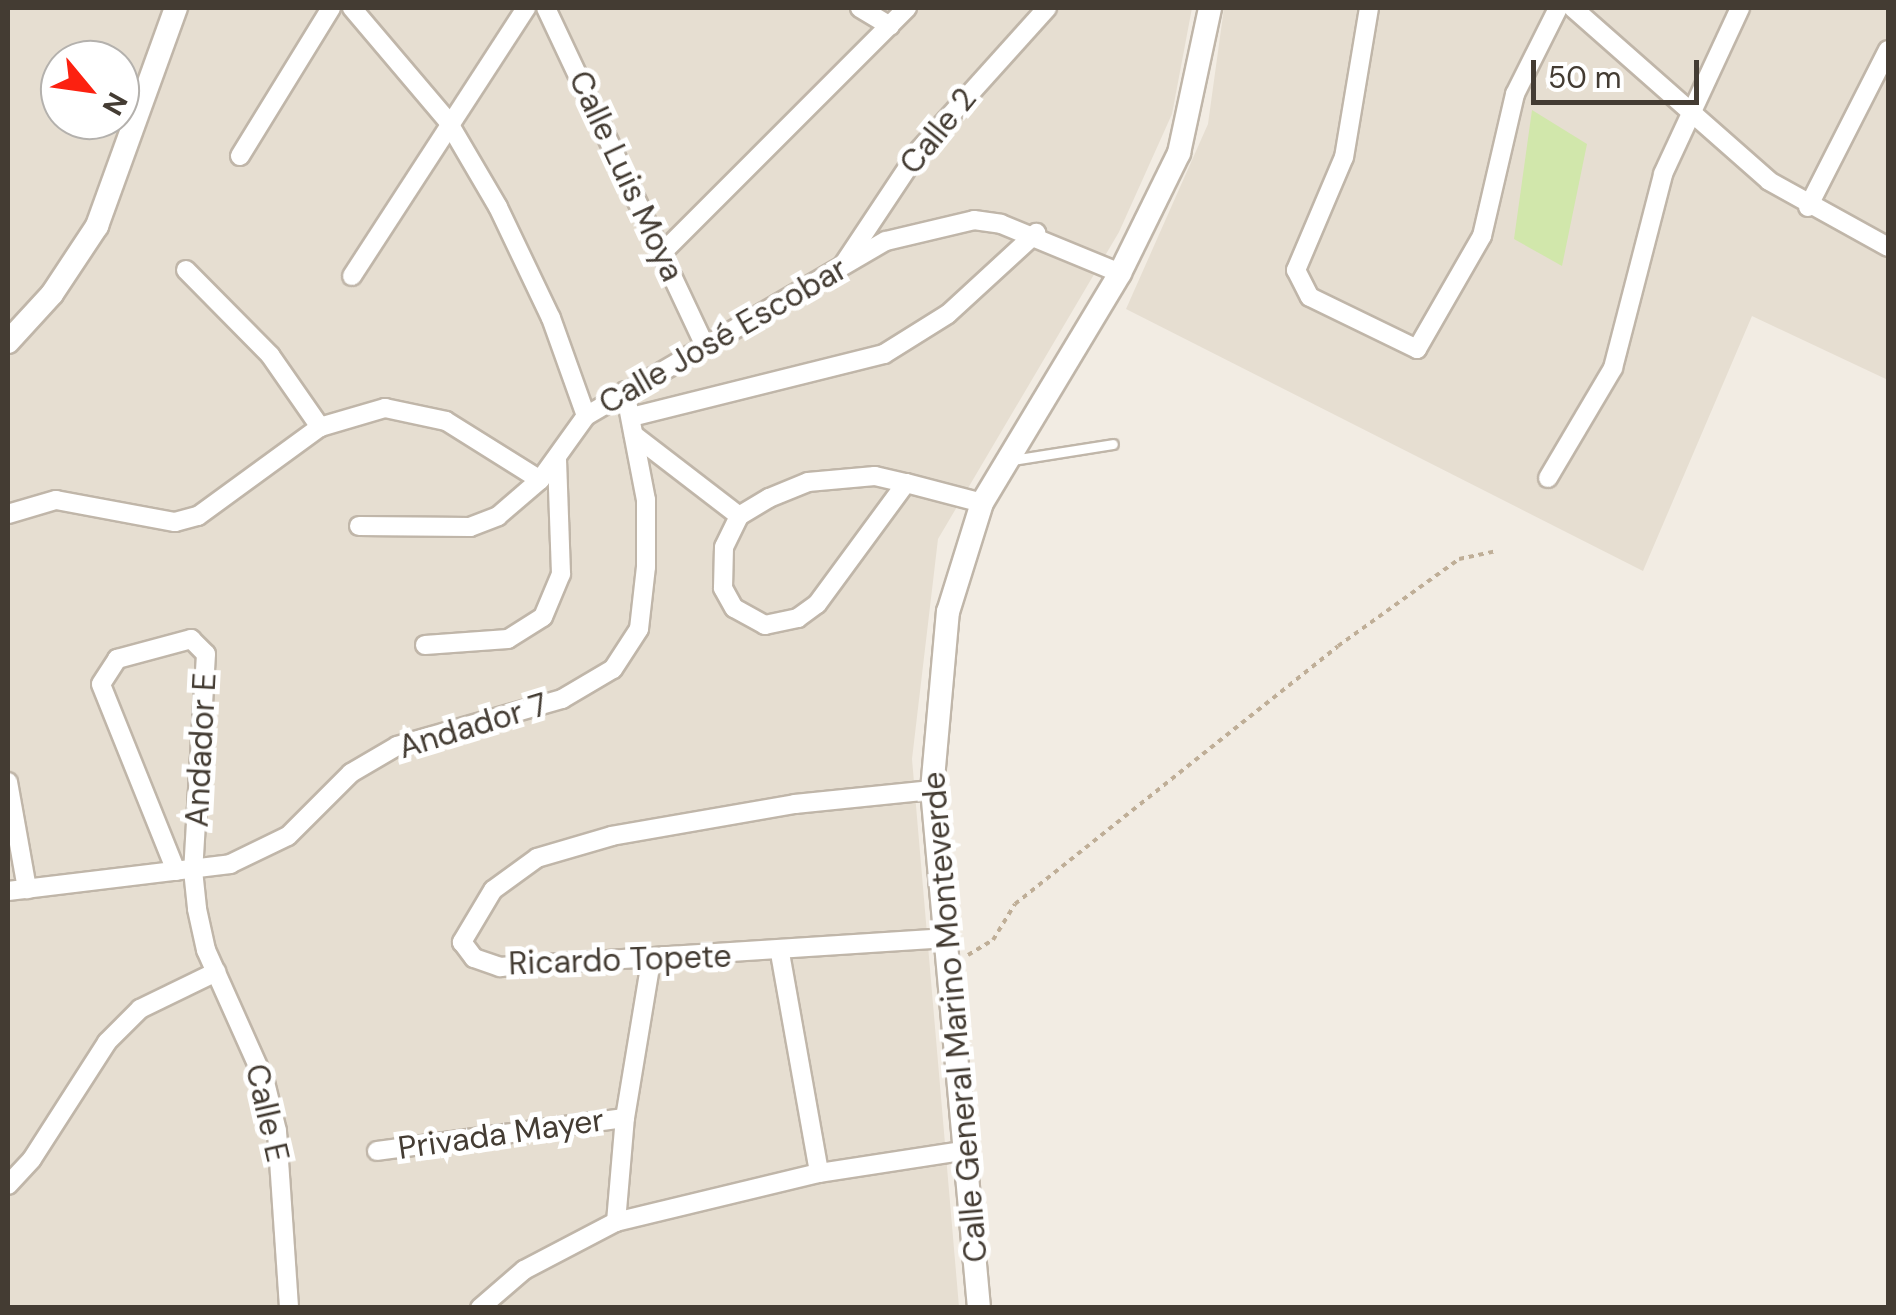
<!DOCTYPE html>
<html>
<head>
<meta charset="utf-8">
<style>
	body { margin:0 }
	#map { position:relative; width:1896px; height:1315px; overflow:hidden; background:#f2ece3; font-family:"DM Sans",sans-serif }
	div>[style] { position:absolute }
	.residential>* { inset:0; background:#e6ded1 }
	.green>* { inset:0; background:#d1e7ab }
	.path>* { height:4px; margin-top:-2px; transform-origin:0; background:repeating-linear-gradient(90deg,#bfae97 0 5px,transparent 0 10px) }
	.roads { filter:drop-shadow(2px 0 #c0b6a9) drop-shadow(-2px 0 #c0b6a9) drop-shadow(0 2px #c0b6a9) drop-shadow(0 -2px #c0b6a9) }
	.service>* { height:9px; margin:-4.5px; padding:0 4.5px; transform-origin:4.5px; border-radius:4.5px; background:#fff }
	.minor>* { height:18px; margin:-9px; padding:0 9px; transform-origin:9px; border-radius:9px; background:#fff }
	.tertiary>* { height:22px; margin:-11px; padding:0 11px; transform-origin:11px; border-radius:11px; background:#fff }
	span { translate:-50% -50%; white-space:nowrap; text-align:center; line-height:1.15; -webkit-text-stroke:10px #fff; paint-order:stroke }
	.street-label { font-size:32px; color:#443c33 }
	.frame { position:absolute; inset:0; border:10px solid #443c33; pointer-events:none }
	.north { position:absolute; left:40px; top:40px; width:100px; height:100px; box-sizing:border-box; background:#fff; border:2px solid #b4b1ad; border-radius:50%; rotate:119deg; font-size:28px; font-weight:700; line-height:40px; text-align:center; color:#443c33 }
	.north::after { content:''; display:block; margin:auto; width:35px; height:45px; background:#fc2110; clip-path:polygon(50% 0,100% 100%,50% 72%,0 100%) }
	.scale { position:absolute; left:1531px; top:60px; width:168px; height:45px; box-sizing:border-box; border:5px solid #443c33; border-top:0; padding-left:12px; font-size:30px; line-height:35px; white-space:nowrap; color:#443c33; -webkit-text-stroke:8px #fff; paint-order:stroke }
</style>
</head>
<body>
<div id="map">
	<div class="residential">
		<i style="clip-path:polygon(evenodd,8px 8px,1192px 8px,1172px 114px,1119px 232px,938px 539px,912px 759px,959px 1307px,8px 1308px,8px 8px,60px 60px,120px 60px,120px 120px,60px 120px,60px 60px)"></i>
		<i style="clip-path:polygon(1224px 8px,1888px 8px,1888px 380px,1752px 316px,1643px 571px,1126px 309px,1208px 124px)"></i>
	</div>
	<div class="green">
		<i style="clip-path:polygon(1532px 110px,1587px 144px,1562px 266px,1514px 239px)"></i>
	</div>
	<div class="path">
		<i style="left:968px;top:955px;width:29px;rotate:-31deg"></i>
		<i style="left:993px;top:940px;width:42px;rotate:-58.6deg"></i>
		<i style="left:1015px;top:904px;width:413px;rotate:-38.6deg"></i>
		<i style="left:1338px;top:646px;width:149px;rotate:-35.7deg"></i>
		<i style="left:1459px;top:559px;width:39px;rotate:-12deg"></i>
	</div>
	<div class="roads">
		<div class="service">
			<i style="left:1012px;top:460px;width:102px;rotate:-9deg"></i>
		</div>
		<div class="minor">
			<i style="left:352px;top:8px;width:147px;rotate:49.7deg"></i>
			<i style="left:447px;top:120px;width:101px;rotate:59.6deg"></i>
			<i style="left:498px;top:207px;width:123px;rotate:64.5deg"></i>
			<i style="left:551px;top:318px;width:104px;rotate:70.3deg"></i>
			<i style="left:546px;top:8px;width:374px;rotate:64.8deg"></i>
			<i style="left:860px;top:8px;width:35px;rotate:31deg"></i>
			<i style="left:1369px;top:8px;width:151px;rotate:99.5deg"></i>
			<i style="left:1344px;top:157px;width:123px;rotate:113deg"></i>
			<i style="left:1296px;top:270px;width:30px;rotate:63deg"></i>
			<i style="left:1310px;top:297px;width:119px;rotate:25.9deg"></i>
			<i style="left:1417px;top:349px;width:130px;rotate:-60.1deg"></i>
			<i style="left:1482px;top:236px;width:146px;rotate:-76.9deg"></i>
			<i style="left:1515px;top:94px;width:96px;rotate:-63.4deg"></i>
			<i style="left:1573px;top:8px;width:261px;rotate:41.4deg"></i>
			<i style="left:1769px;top:181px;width:136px;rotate:29deg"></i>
			<i style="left:240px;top:156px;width:174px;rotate:-58.4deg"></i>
			<i style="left:1808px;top:207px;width:176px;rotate:-63deg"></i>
			<i style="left:661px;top:254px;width:348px;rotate:-45deg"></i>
			<i style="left:843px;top:265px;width:139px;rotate:-56.4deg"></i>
			<i style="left:920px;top:149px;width:190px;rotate:-48deg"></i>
			<i style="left:186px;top:270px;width:120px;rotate:45.3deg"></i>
			<i style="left:270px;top:355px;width:88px;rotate:55.2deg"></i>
			<i style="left:352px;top:276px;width:320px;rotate:-57deg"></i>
			<i style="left:631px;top:417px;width:261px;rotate:-14deg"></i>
			<i style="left:884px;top:354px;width:75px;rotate:-32deg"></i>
			<i style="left:948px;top:314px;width:120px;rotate:-42.6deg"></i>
			<i style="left:634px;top:435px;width:133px;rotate:37.6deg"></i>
			<i style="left:1548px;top:478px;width:128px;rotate:-59.4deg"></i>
			<i style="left:1613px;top:368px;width:200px;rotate:-75.5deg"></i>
			<i style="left:1663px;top:174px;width:183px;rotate:-65.1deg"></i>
			<i style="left:906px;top:483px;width:150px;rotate:126.3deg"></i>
			<i style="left:817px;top:604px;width:24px;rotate:144deg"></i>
			<i style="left:798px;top:618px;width:34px;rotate:168deg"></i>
			<i style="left:765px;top:625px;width:35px;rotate:-151deg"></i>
			<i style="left:734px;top:608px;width:23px;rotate:-119deg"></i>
			<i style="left:723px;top:588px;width:41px;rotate:-88.6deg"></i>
			<i style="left:724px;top:547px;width:34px;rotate:-64deg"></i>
			<i style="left:739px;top:516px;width:35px;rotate:-31deg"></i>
			<i style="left:769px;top:498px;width:42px;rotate:-22.3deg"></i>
			<i style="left:808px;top:482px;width:67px;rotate:-5.1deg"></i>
			<i style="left:875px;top:476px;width:32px;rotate:13deg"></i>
			<i style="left:906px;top:483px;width:79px;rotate:14.7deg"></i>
			<i style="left:8px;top:514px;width:50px;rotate:-16.3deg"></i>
			<i style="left:56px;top:500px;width:121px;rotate:10.5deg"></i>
			<i style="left:175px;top:522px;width:24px;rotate:-15deg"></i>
			<i style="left:198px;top:516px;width:151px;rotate:-36.1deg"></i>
			<i style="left:320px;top:427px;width:68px;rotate:-16.3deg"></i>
			<i style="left:385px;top:408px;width:62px;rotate:12deg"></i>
			<i style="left:446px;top:421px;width:111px;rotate:32.1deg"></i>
			<i style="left:359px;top:526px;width:111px;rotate:0.5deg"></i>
			<i style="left:470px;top:527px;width:30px;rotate:-21deg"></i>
			<i style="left:498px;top:516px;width:55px;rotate:-40.6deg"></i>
			<i style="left:540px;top:480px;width:79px;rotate:-54.3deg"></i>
			<i style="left:586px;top:416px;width:347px;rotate:-30.3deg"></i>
			<i style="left:886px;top:241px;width:90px;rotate:-13.4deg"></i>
			<i style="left:974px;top:220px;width:27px;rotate:8deg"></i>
			<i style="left:1001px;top:224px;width:129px;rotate:22.4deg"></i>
			<i style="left:425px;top:645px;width:83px;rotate:-4.1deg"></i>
			<i style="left:508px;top:639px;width:41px;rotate:-32.2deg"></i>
			<i style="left:543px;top:617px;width:47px;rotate:-67.3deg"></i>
			<i style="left:561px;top:574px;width:115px;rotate:-92deg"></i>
			<i style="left:8px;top:782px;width:109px;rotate:79.9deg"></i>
			<i style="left:932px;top:790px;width:138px;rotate:174.2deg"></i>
			<i style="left:795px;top:804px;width:186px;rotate:170.1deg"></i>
			<i style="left:612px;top:836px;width:78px;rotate:163.7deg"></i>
			<i style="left:537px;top:858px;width:54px;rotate:144deg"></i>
			<i style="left:493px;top:890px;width:61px;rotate:120.8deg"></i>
			<i style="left:462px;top:942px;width:20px;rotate:53deg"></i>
			<i style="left:474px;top:958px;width:28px;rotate:19deg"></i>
			<i style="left:500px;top:967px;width:447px;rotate:-3.7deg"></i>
			<i style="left:176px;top:871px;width:201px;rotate:-111.9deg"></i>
			<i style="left:101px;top:684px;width:30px;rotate:-57deg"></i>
			<i style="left:117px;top:659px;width:77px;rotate:-15.1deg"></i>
			<i style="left:191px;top:639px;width:21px;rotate:45deg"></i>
			<i style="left:206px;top:654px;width:216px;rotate:93.4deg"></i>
			<i style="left:193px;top:870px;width:39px;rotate:84deg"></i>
			<i style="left:197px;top:909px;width:42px;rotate:77.6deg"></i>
			<i style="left:206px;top:950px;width:145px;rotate:65.9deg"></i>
			<i style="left:265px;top:1082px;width:50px;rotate:76.2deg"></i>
			<i style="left:277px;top:1131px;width:177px;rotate:86.1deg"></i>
			<i style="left:8px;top:891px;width:224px;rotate:-6.9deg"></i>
			<i style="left:230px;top:864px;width:64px;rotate:-25.8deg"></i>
			<i style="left:288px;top:836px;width:89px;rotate:-45deg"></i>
			<i style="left:351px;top:773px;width:53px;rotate:-30.4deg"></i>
			<i style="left:397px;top:746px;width:172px;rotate:-15.9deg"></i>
			<i style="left:562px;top:699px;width:59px;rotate:-30.5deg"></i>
			<i style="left:613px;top:669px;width:48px;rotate:-57deg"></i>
			<i style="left:639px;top:629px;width:62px;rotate:-83.6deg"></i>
			<i style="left:646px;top:567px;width:67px;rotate:-90deg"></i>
			<i style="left:646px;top:500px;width:111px;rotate:-100.9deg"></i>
			<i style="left:780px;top:953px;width:223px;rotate:79.9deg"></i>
			<i style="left:377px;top:1151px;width:250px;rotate:-7.6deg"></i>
			<i style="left:8px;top:1185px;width:35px;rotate:-47deg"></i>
			<i style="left:32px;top:1159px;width:139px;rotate:-57.3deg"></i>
			<i style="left:107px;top:1042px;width:47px;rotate:-45deg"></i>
			<i style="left:140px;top:1009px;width:85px;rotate:-26deg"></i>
			<i style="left:616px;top:1222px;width:104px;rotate:-85.1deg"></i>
			<i style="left:625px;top:1118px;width:159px;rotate:-80.6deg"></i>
			<i style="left:480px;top:1308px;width:58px;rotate:-40.8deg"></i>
			<i style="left:524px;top:1270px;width:104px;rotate:-27.6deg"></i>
			<i style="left:616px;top:1222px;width:209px;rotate:-13.6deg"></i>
			<i style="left:819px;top:1173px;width:151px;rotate:-8.8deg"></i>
		</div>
		<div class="tertiary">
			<i style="left:8px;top:342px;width:65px;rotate:-47.5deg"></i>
			<i style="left:52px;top:294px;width:82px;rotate:-56.5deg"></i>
			<i style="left:97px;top:226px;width:232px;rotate:-70.1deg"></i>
			<i style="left:979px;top:1308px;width:520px;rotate:-95.18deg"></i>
			<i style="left:932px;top:790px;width:179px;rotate:-84.9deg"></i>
			<i style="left:948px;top:612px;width:114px;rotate:-72.7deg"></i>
			<i style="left:982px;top:503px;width:268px;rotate:-59deg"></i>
			<i style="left:1120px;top:273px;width:134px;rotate:-63.8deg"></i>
			<i style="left:1179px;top:153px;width:148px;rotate:-77.9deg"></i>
		</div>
	</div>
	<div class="street-label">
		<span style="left:938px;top:131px;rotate:-51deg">Calle 2</span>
		<span style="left:626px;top:176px;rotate:65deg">Calle Luis Moya</span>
		<span style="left:723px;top:336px;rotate:-30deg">Calle José Escobar</span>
		<span style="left:473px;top:726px;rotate:-17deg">Andador 7</span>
		<span style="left:201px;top:750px;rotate:-87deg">Andador E</span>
		<span style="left:620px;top:960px;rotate:-2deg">Ricardo Topete</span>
		<span style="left:955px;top:1017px;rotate:-95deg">Calle General Marino Monteverde</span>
		<span style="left:267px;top:1113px;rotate:77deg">Calle E</span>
		<span style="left:501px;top:1134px;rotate:-8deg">Privada Mayer</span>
	</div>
	<div class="frame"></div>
	<div class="north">N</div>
	<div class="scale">50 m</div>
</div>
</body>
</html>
